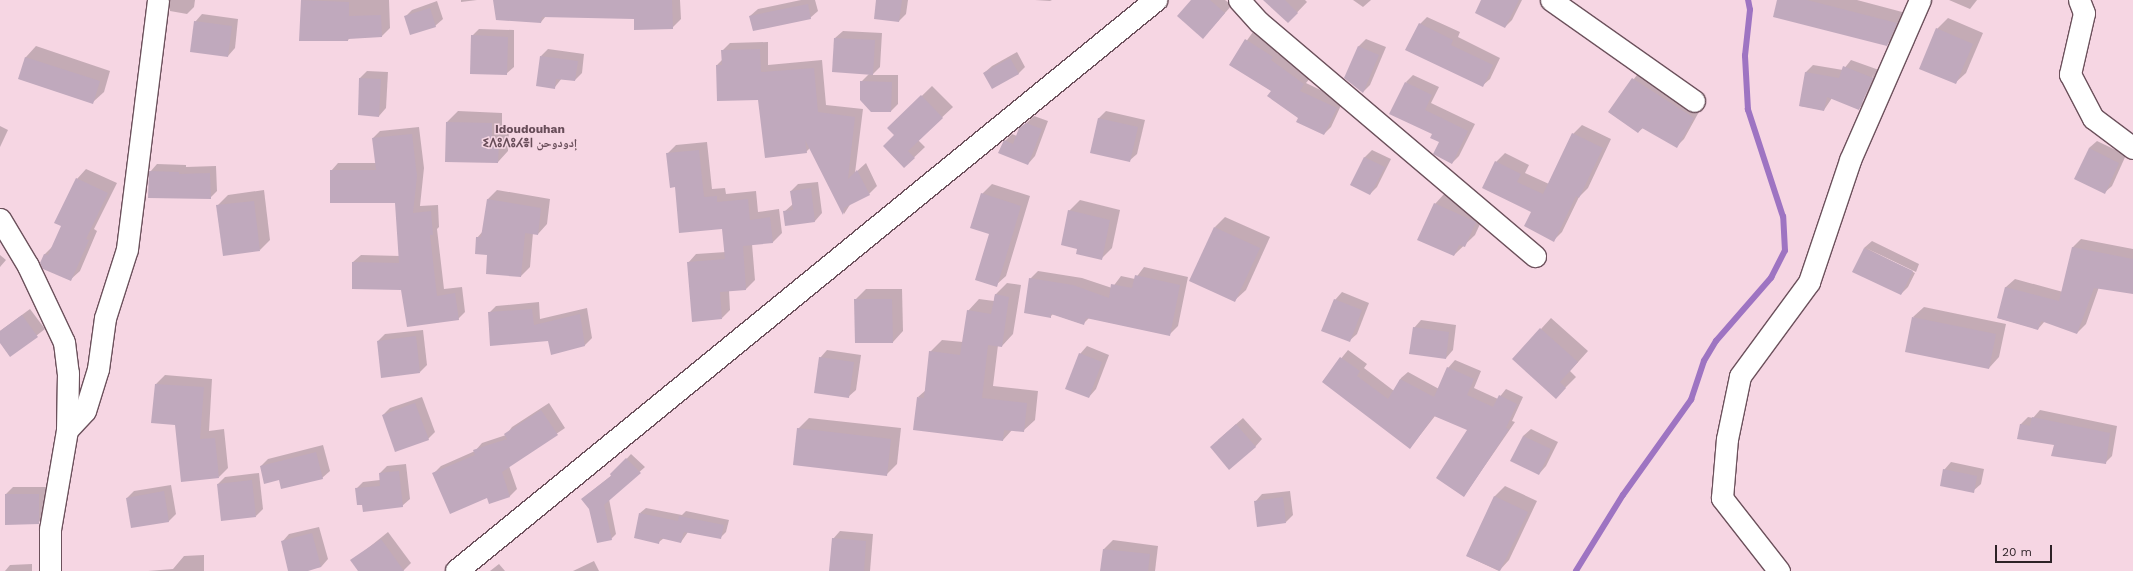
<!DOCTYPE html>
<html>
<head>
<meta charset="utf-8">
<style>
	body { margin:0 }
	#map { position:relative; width:2133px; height:571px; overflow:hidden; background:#f6d6e3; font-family:"Work Sans","Noto Naskh Arabic","Noto Sans Tifinagh",sans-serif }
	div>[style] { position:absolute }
	.shadow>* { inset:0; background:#0003 }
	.stream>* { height:5.5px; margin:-2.75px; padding:0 2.75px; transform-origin:2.75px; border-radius:2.75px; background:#9e74c2 }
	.building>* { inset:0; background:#c0a9bd }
	.roads { filter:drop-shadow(1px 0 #6c515c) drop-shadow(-1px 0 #6c515c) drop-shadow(0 1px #6c515c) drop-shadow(0 -1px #6c515c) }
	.street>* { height:21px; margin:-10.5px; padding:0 10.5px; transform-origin:10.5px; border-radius:10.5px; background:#fff }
	.secondary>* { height:22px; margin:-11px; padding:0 11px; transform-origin:11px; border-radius:11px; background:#fff }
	span { translate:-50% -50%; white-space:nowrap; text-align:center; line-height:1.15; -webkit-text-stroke:3px #f6d6e3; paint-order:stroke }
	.quarter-label { font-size:12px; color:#684d59; font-weight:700 }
	.scale { position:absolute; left:1995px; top:545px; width:57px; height:18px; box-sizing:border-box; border:2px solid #2e2227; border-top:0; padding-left:5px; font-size:12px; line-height:14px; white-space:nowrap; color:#2e2227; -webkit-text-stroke:3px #f6d6e3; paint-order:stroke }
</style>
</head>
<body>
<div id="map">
	<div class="shadow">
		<i style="clip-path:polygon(169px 0,195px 0,194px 7px,187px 14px,170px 11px)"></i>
		<i style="clip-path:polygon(302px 0,389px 0,390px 28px,382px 36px,350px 38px,348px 40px,300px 40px)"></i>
		<i style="clip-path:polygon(461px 0,477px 0,461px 2px)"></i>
		<i style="clip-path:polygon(494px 0,680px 0,681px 19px,672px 28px,635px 18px,546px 16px,541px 22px)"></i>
		<i style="clip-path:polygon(801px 0,815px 0,818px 11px,810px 18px,750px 16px,758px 9px)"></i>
		<i style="clip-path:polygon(877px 0,908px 0,906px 14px,899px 21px)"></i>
		<i style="clip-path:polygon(1035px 0,1052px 0,1050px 1px)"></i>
		<i style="clip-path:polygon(1192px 0,1225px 0,1232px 5px,1210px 30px)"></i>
		<i style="clip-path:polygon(1264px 0,1305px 0,1307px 2px,1288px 22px)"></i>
		<i style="clip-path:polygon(1353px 0,1371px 0,1363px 7px)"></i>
		<i style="clip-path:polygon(1482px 0,1522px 0,1512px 20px,1505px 27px)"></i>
		<i style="clip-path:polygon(1778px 0,1857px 0,1906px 13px,1897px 35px,1886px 45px)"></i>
		<i style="clip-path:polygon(1949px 0,1977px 0,1970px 9px)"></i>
		<i style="clip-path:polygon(437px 1px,443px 19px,435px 26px,405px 17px,412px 10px)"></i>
		<i style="clip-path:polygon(202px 14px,238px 19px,235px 48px,228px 56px,195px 22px)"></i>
		<i style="clip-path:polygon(1427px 17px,1460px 32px,1458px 37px,1500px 58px,1490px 79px,1482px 86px,1420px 24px)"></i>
		<i style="clip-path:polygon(1948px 18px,1983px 33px,1966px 73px,1955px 83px,1937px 29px)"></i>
		<i style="clip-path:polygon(479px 29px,514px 30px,514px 67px,506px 74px,472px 36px)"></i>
		<i style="clip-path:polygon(843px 31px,882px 33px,880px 67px,872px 75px,898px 75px,898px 104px,891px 111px,861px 82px,869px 74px,835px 38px)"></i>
		<i style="clip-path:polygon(1253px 32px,1279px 49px,1277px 53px,1311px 77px,1306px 83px,1343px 101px,1331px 127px,1324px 134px,1272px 91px,1230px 64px)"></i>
		<i style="clip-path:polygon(1366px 39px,1386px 47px,1370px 85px,1363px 92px,1345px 78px,1359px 46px)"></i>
		<i style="clip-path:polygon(768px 42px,768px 65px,822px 60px,826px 105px,863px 109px,855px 173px,866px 163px,877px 186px,869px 194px,851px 203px,844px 214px,810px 148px,806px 152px,759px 99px,717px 65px,722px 60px,722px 51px,730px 43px)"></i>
		<i style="clip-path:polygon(36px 46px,110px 71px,104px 92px,93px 102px,19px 78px,26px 57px)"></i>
		<i style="clip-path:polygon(548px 49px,584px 54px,582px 73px,575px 80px,562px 78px,555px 87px,541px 56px)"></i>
		<i style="clip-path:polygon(1017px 52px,1025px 67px,1018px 74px,984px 73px,992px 66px)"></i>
		<i style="clip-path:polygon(evenodd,1851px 60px,1879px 70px,1866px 102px,1858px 109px,1832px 98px,1824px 110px,1800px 106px,1806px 72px,1813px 65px,1843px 70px,1851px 60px,1874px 73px,1863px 102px,1861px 102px,1874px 73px)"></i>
		<i style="clip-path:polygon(367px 71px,388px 72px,386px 108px,379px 116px,360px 78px)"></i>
		<i style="clip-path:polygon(1640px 71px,1700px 110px,1684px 139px,1677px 146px,1643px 128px,1638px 132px,1609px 112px)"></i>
		<i style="clip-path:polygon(1413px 75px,1439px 87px,1431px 103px,1475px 124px,1459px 156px,1452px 163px,1406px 82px)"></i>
		<i style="clip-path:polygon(932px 86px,953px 107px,918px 140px,925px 147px,904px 167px,895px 135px,889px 128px)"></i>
		<i style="clip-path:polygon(458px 111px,502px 113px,502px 132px,509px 132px,508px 151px,498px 162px,447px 122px)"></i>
		<i style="clip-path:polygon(1106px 111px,1145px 120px,1137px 154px,1129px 161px,1091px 152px,1099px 118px)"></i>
		<i style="clip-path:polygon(1034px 116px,1048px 121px,1035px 156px,1028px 164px,1005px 141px,1012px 134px,1017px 136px,1020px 129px)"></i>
		<i style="clip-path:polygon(1582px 125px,1611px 139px,1588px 188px,1579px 197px,1562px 232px,1554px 240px,1496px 162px,1505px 153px,1529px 165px,1525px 173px,1549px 184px,1573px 134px)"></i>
		<i style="clip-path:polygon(0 126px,8px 130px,0 147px)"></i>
		<i style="clip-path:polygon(419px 127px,424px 168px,420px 206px,438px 205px,439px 227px,437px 229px,444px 289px,462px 287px,465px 312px,458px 319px,353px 262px,361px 255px,400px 256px,396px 202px,331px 171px,338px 163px,376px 163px,373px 138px,380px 131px)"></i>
		<i style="clip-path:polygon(2097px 141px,2126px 155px,2112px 186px,2104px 193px,2089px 148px)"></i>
		<i style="clip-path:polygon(707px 142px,712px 189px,725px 188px,726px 194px,756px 191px,758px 212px,779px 209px,782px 233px,773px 242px,752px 244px,755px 280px,746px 289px,729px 290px,730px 310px,722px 318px,688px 263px,696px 254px,726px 252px,723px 228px,676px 186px,667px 154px,676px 145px)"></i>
		<i style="clip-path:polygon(1372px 150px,1391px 159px,1377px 187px,1370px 194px,1351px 185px,1365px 157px)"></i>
		<i style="clip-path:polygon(157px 164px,186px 165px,186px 167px,216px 166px,217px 191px,210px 198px,150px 172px)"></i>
		<i style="clip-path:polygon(86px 169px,117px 183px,94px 229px,97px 231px,80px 271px,70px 280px,41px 263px,45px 254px,53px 246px,62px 226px,77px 179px)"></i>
		<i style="clip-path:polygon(818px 182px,822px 213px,815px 221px,786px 224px,784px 212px,793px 204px,791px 191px,798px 184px)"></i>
		<i style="clip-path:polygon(992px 184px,1030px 196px,1006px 276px,996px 285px,990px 234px,982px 194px)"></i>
		<i style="clip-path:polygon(264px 190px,270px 240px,260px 250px,217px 206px,228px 195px)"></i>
		<i style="clip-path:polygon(497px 190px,550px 199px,547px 224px,538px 234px,533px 233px,530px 267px,521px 276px,488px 254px,477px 238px,483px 231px,488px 199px)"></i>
		<i style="clip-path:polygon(1445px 193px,1486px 211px,1475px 235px,1454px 255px,1435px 204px)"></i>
		<i style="clip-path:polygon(1080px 200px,1120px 210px,1112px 248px,1101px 259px,1079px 248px,1069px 211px)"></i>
		<i style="clip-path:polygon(1225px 217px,1270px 237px,1246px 290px,1235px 300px,1215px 227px)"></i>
		<i style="clip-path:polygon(2081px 239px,2133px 249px,2133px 293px,2099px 287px,2086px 324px,2077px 333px,2045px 321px,2038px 329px,1998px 318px,2006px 287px,2015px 279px,2063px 292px,2073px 247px)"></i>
		<i style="clip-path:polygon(1872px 241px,1919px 264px,1916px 272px,1866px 248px,1915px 273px,1908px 287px,1901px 294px,1864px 248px)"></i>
		<i style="clip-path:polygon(0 255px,6px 260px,0 267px)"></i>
		<i style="clip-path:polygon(1144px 267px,1188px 277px,1178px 326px,1169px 335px,1089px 318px,1083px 324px,1053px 314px,1050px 317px,1030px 279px,1038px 271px,1082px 278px,1112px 288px,1121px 276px,1135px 279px)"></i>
		<i style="clip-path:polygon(1007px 283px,1021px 285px,1013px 334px,1002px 346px,998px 345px,993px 386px,1038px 391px,1035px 420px,1023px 431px,1012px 430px,1003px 440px,918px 397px,926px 390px,930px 352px,942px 340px,963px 342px,968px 311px,979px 299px,994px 301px,995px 295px)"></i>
		<i style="clip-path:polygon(866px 289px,902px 289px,903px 331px,893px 342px,855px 300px)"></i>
		<i style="clip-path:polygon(1342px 292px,1369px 303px,1357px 334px,1349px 341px,1335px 300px)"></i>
		<i style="clip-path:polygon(539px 302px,540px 319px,587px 308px,592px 338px,585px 345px,549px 340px,489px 313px,496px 306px)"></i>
		<i style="clip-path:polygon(1924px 307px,2006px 324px,1999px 357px,1989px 368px,1913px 317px)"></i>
		<i style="clip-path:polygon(30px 309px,45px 329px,10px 356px,0 342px,0 331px)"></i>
		<i style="clip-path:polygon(1551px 318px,1588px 351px,1570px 371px,1576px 377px,1556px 397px,1541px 329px)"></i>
		<i style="clip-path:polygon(1421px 320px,1456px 325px,1453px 350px,1446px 358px,1414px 328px)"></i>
		<i style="clip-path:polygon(423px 330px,427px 365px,420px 372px,378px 341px,385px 334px)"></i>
		<i style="clip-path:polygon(1087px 346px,1109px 355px,1096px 389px,1089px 397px,1080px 354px)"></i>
		<i style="clip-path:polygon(827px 350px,861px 355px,856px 390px,848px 397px,820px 358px)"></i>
		<i style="clip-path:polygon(1348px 350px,1367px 364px,1364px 368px,1394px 391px,1401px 378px,1438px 401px,1401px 378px,1408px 372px,1439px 389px,1448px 368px,1455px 360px,1481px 371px,1474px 388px,1498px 399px,1506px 389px,1523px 397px,1512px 421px,1515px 422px,1464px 496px,1469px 429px,1435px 416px,1410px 448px,1323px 381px)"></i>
		<i style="clip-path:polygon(165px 375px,212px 379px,209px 431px,224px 429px,228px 468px,219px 477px,176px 424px,156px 384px)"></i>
		<i style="clip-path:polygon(422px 397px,435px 432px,428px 439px,383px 415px,390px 408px)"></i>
		<i style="clip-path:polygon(549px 403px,565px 428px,509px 466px,517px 489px,510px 496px,487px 497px,434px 473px,441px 466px,475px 451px,482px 443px,506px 435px,512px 427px)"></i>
		<i style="clip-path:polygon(2040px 410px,2117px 426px,2112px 456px,2105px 463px,2055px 444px,2020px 425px,2028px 417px,2033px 418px)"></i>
		<i style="clip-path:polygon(809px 418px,901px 428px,897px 464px,887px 474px,798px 429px)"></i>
		<i style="clip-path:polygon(1243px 418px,1262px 439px,1255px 447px,1218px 440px)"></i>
		<i style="clip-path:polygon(1531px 429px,1558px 442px,1546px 466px,1539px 474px,1523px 436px)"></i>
		<i style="clip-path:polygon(323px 445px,330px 471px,322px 478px,280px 479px,261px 466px,268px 459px)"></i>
		<i style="clip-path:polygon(631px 454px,645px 467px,609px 499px,616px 534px,611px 539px,587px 495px,612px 475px)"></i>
		<i style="clip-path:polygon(1951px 462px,1984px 469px,1981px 484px,1973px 491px,1944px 470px)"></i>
		<i style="clip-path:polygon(406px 464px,410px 499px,402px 506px,356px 489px,363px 482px,380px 480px,380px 473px,387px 466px)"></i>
		<i style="clip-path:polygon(259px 473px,263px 509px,256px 516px,218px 484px,225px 477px)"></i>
		<i style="clip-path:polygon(171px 485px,176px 514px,169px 521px,132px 527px,127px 498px,134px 491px)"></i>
		<i style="clip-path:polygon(1505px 486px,1537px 501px,1509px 560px,1499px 571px,1467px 556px,1495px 496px)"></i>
		<i style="clip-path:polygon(13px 487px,46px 487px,45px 516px,38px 523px,6px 494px)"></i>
		<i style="clip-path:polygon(1290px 491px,1293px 515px,1286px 522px,1255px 502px,1262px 494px)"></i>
		<i style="clip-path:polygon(646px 508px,682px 515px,686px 511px,729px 520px,726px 532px,720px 538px,688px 532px,681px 542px,664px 538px,659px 542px,640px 513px)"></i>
		<i style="clip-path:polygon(319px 527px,328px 559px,321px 567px,290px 571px,282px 542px,289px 534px)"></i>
		<i style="clip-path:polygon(840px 531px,873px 534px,870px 571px,830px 571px,833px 539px)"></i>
		<i style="clip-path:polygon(388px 532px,411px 563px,403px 571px,359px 571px,352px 561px)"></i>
		<i style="clip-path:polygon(1113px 540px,1158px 546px,1155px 571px,1101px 571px,1104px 549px)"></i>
		<i style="clip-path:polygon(204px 555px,204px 571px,148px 571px,173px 569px,184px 556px)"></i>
		<i style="clip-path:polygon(594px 561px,599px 571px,573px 571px)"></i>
		<i style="clip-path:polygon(32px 564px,32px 571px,5px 571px,10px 565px)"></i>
		<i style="clip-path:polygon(499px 564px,505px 571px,490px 571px)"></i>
	</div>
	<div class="stream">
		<i style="left:1576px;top:571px;width:89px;rotate:-58.3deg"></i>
		<i style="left:1623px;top:495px;width:117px;rotate:-54.4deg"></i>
		<i style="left:1691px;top:400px;width:41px;rotate:-71.6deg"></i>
		<i style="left:1704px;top:361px;width:23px;rotate:-59deg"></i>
		<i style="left:1716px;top:341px;width:84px;rotate:-48.9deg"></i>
		<i style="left:1771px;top:278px;width:30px;rotate:-63deg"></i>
		<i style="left:1785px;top:251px;width:34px;rotate:-93deg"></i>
		<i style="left:1783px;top:217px;width:113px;rotate:-108.1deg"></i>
		<i style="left:1748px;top:110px;width:54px;rotate:-93.2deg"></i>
		<i style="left:1745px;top:56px;width:46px;rotate:-83.8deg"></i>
		<i style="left:1750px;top:10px;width:10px;rotate:-101deg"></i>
	</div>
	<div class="building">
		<i style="clip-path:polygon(301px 0,349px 2px,349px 16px,381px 15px,382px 37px,348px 39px,348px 41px,299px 41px)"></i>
		<i style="clip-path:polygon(493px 0,672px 0,673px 29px,634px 30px,634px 19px,542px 17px,541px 23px,496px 20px)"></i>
		<i style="clip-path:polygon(876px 0,902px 0,899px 22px,874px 19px)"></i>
		<i style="clip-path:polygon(1191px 0,1210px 0,1225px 13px,1203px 39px,1177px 16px)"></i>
		<i style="clip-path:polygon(1263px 0,1285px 0,1298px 13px,1288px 23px)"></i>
		<i style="clip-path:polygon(1481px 0,1519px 0,1505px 28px,1475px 13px)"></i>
		<i style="clip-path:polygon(1777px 0,1807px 0,1897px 23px,1887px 46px,1773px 17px)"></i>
		<i style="clip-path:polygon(808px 4px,811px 19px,753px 31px,749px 16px)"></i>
		<i style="clip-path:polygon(430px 8px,436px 27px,410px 35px,404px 16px)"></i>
		<i style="clip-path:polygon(194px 21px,232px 26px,228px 57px,190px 52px)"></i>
		<i style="clip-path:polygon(1419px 23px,1453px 40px,1451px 45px,1493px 65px,1483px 87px,1405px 50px)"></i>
		<i style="clip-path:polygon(1936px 28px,1973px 44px,1956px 84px,1919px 69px)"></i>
		<i style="clip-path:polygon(471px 35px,508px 37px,507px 75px,470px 74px)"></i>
		<i style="clip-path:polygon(834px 38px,875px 40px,873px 75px,832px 72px)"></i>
		<i style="clip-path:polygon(1245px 39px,1273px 57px,1271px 60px,1304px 84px,1300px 91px,1337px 108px,1324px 135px,1296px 122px,1298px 118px,1267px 96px,1271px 91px,1229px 65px)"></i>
		<i style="clip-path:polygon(1358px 46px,1379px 55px,1363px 93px,1344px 78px)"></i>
		<i style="clip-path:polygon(760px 49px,761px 72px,814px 68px,818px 112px,855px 117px,848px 179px,857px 170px,870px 195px,844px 208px,843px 215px,805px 140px,807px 153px,765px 158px,758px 100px,717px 101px,716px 65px,722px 65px,721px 50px)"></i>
		<i style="clip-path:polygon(540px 56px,578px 61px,575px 81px,556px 79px,555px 89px,536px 86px)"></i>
		<i style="clip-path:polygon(25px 57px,100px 81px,93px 104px,18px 79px)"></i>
		<i style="clip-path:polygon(1010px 58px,1019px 74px,992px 89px,983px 73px)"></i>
		<i style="clip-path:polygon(1843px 66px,1873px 78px,1859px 110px,1827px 97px,1824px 111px,1799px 106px,1805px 72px,1839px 78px)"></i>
		<i style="clip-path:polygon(359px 78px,381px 79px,379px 117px,358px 115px)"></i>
		<i style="clip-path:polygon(1632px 78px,1694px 118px,1677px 148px,1642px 128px,1638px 133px,1608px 112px)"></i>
		<i style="clip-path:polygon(860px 81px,892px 82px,891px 112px,871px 112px,860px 100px)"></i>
		<i style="clip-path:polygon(1405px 82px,1432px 95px,1425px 110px,1468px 131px,1452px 164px,1433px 154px,1439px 142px,1430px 138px,1432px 134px,1389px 114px)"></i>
		<i style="clip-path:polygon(921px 95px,943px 118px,908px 151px,915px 158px,904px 168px,883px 146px,894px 135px,887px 128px)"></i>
		<i style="clip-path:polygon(1098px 118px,1138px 127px,1130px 162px,1090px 153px)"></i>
		<i style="clip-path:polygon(446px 122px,492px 123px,492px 142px,499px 142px,498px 163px,445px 162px)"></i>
		<i style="clip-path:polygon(1026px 123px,1042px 129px,1028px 165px,998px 153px,1004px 140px,1013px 144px,1019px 128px)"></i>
		<i style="clip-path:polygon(1572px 133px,1603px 148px,1579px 198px,1576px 196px,1554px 242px,1524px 226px,1531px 212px,1482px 188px,1495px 161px,1521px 174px,1517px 182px,1543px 194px)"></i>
		<i style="clip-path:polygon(412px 134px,417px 176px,413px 213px,431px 211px,433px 235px,430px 235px,437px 296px,455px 293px,459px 320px,407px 327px,401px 290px,352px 289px,352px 262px,399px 263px,395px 203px,330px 203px,330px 170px,376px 170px,372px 138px)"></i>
		<i style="clip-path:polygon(2089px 148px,2119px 163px,2105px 194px,2074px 179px)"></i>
		<i style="clip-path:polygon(699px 150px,704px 197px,717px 196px,717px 202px,748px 199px,750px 220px,770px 217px,773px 243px,743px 246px,746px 290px,720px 292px,722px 319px,692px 322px,687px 262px,725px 259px,722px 229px,679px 233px,675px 187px,670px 188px,666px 153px)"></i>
		<i style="clip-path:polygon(1364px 157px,1385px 167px,1370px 195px,1350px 185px)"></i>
		<i style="clip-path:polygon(149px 171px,179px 172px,179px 174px,210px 173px,211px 199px,148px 198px)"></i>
		<i style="clip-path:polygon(76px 178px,108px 193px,86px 239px,89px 240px,71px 281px,43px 269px,40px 263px,44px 254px,48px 255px,61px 226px,54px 223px)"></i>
		<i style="clip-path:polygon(811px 188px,815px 222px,785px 226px,783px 211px,793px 210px,790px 191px)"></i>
		<i style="clip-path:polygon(981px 193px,1021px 206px,997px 287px,975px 280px,989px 234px,970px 228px)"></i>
		<i style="clip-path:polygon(487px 199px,541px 208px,538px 235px,525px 233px,521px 277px,486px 274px,487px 255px,475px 254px,476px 237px,481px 237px)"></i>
		<i style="clip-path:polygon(254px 201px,260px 251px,223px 256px,216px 205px)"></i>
		<i style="clip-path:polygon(1434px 203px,1476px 222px,1465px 247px,1459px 245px,1454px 256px,1417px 240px)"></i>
		<i style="clip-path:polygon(1068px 210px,1110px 220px,1102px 260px,1076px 254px,1077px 249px,1061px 245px)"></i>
		<i style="clip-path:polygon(1214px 227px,1260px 248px,1235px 302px,1189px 281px)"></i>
		<i style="clip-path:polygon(2072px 247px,2133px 259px,2133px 294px,2094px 288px,2077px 334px,2041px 321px,2038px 330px,1997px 318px,2005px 287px,2059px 301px)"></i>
		<i style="clip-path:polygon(1864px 248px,1913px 271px,1901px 295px,1852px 272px)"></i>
		<i style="clip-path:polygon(1135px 275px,1180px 285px,1170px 336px,1086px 318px,1084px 325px,1051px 314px,1051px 318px,1024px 313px,1029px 278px,1073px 285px,1109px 298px,1111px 284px,1132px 288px)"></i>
		<i style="clip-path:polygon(995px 294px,1009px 297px,1002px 347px,988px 345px,982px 398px,1027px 403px,1024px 432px,1004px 430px,1003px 441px,913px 430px,917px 397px,924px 398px,929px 351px,960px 355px,967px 310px,991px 314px)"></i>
		<i style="clip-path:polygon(854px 299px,892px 299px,893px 343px,855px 343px)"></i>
		<i style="clip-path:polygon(1334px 299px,1362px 310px,1350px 342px,1321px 331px)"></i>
		<i style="clip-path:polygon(532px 309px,534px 325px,580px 314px,585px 346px,551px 355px,548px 341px,490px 346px,488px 312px)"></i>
		<i style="clip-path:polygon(22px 315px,38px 337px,10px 357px,0 343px,0 331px)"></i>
		<i style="clip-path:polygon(1912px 317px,1996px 334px,1989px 369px,1905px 352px)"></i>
		<i style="clip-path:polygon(1413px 327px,1449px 332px,1446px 359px,1409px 354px)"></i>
		<i style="clip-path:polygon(1540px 328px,1578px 362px,1560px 382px,1566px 388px,1556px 399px,1512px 359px)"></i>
		<i style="clip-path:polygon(416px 336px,420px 373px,381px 378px,377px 341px)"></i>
		<i style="clip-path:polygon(1079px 353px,1102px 362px,1089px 398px,1065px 389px)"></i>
		<i style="clip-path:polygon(819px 357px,854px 362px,849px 398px,814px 393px)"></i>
		<i style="clip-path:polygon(1340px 357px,1360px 371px,1357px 376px,1388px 399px,1400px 379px,1434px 397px,1447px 367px,1474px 379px,1467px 395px,1493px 407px,1499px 395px,1517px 404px,1506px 428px,1509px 429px,1464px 497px,1436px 478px,1467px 430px,1434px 416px,1410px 449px,1322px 382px)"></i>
		<i style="clip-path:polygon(155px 384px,204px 387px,200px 439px,215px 438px,219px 478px,181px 482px,175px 425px,151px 423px)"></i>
		<i style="clip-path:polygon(415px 403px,429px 440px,395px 452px,382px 415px)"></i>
		<i style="clip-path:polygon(541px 410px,558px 435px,502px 472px,510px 497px,489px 504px,487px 498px,450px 514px,432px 473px,475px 455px,473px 450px,507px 439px,504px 434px)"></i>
		<i style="clip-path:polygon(2032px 417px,2110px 433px,2106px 464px,2051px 456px,2054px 445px,2017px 439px,2020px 424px,2030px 426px)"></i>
		<i style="clip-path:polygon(1236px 424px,1256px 447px,1229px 470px,1210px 447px)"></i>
		<i style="clip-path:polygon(797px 428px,891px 439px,887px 476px,793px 465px)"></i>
		<i style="clip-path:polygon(1523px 436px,1551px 449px,1539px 475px,1510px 461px)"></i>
		<i style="clip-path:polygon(316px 452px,323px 479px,281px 489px,279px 480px,264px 484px,260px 466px)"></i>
		<i style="clip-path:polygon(626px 458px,641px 473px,604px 505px,612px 540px,597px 543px,589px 509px,581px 499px,611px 476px,610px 474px)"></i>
		<i style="clip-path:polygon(1943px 469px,1977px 476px,1974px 493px,1940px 486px)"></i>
		<i style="clip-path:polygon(399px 471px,403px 507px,363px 512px,362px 505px,357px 505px,355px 488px,380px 486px,379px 473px)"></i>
		<i style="clip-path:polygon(252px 480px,256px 517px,221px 521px,217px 484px)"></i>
		<i style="clip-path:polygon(164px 491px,169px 522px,131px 528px,126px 498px)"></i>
		<i style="clip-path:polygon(5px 494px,39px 494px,39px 524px,5px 525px)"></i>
		<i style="clip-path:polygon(1494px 496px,1528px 512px,1500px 571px,1466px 556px)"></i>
		<i style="clip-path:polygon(1283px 497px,1286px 523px,1257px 527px,1254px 501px)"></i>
		<i style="clip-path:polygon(639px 513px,678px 521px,679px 516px,724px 525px,721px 539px,684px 532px,681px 543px,660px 538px,659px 544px,634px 538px)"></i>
		<i style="clip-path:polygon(312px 533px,321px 567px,308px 571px,288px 571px,281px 541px)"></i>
		<i style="clip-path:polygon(832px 538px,866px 541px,864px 571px,829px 571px)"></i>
		<i style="clip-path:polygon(381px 539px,404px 571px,358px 571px,350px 560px)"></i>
		<i style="clip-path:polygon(1103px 549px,1150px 554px,1148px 571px,1100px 571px)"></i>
	</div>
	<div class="roads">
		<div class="street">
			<i style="left:1239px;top:0;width:30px;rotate:48deg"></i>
			<i style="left:1259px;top:22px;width:362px;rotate:40.3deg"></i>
			<i style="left:1551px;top:0;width:175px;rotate:35.2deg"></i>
			<i style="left:2079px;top:0;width:14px;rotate:69deg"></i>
			<i style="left:2084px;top:13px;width:63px;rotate:102.9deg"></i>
			<i style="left:2070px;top:74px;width:50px;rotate:62.4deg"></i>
			<i style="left:2093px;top:118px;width:50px;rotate:36.9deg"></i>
			<i style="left:0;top:219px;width:55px;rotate:59.2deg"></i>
			<i style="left:28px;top:266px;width:84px;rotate:64.7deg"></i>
			<i style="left:64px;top:342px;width:31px;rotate:83deg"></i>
			<i style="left:68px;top:373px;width:57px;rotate:91deg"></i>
			<i style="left:67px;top:430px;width:100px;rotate:99.7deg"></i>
			<i style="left:50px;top:529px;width:42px;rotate:90deg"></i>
			<i style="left:67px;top:430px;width:26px;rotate:-47deg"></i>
			<i style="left:85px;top:411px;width:44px;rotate:-72.8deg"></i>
			<i style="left:98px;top:369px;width:51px;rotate:-82.2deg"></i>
			<i style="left:105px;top:318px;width:72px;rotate:-72.3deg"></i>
			<i style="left:127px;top:249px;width:251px;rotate:-82.9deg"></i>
			<i style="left:1779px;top:571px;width:93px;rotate:-128deg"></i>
			<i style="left:1722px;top:498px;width:59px;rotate:-85.2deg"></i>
			<i style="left:1727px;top:439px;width:64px;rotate:-78.3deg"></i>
			<i style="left:1740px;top:376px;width:117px;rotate:-53.7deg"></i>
			<i style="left:1809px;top:282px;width:129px;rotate:-71.4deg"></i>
			<i style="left:1850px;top:160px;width:175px;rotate:-66.4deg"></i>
		</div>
		<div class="secondary">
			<i style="left:457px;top:571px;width:903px;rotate:-39.24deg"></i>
		</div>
	</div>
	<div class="quarter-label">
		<span style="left:530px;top:137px">Idoudouhan<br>ⵉⴷⵓⴷⵓⵃⴻⵏ إدودوحن</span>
	</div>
	<div class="scale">20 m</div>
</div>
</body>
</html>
